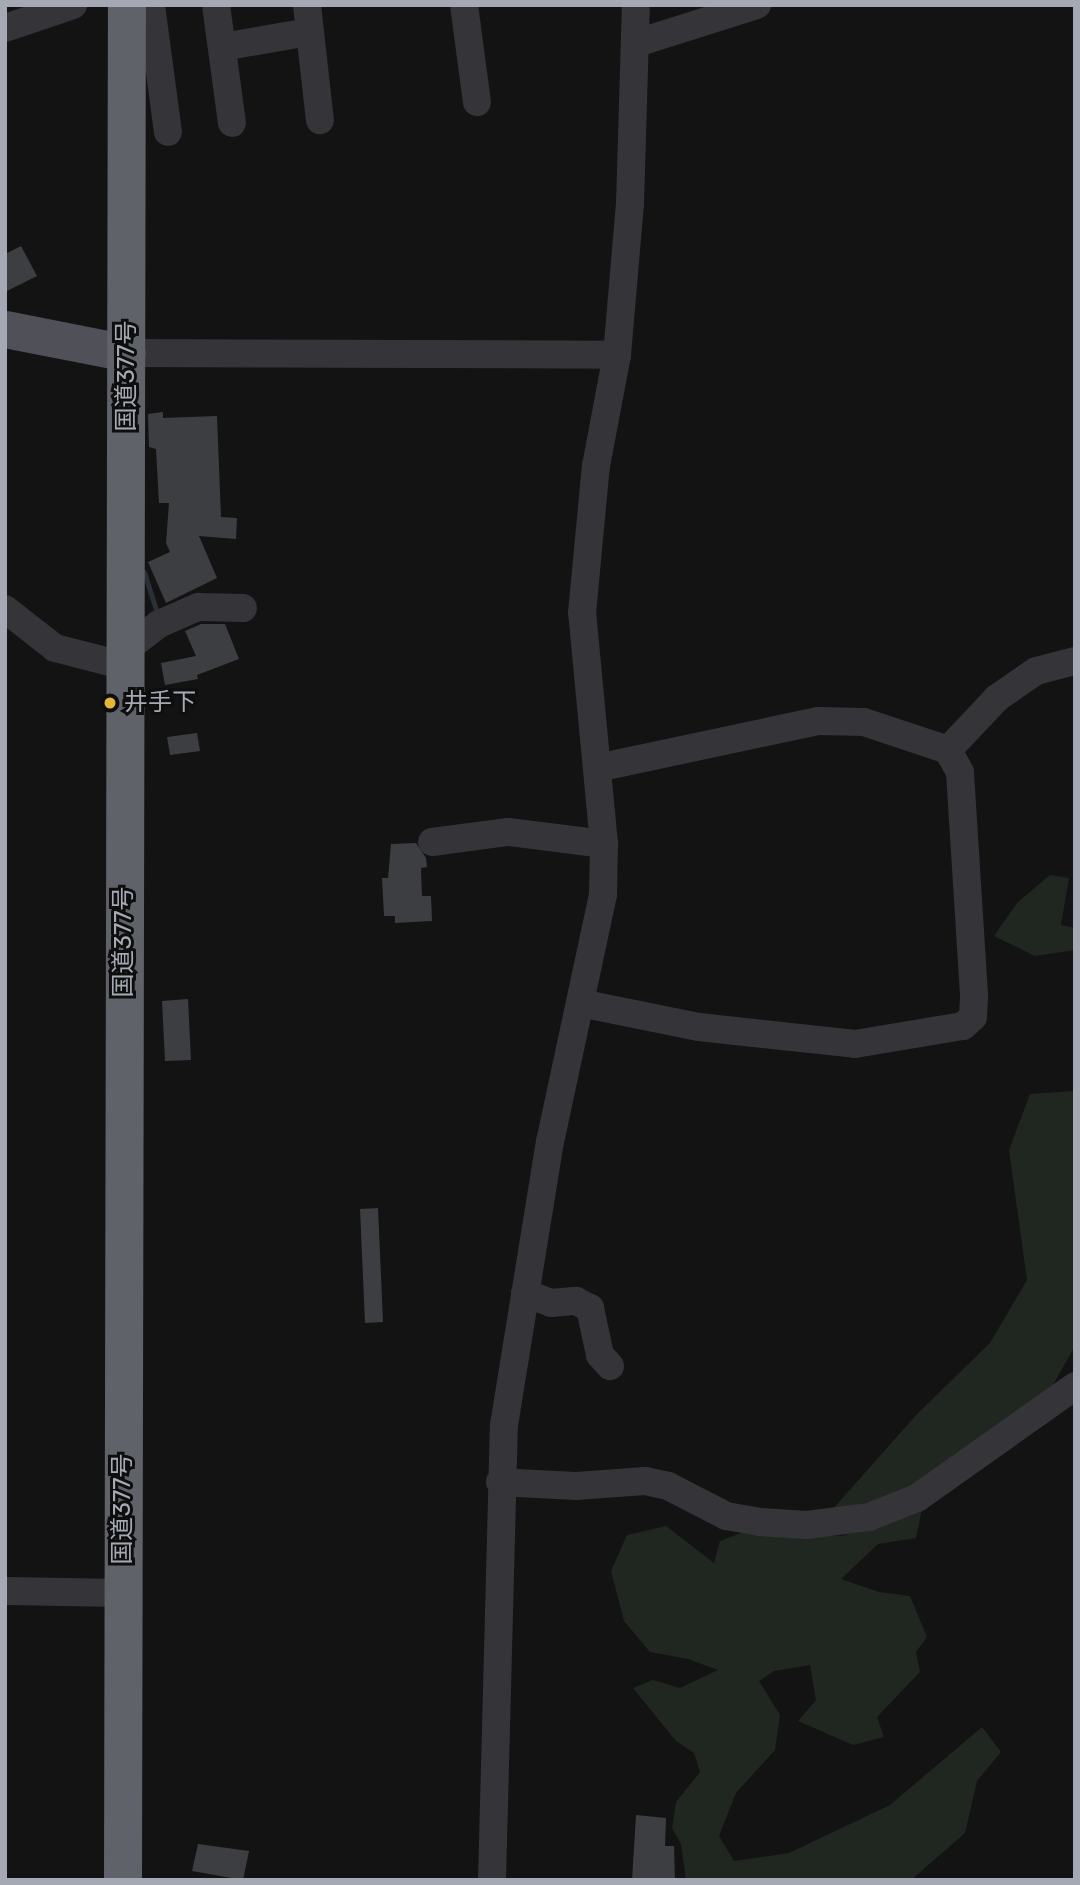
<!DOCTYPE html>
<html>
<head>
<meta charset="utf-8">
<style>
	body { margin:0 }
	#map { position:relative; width:1080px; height:1885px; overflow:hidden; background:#131314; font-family:Rubik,"Noto Sans JP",sans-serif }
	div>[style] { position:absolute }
	.green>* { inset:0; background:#1f2720 }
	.stream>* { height:5px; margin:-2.5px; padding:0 2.5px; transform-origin:2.5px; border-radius:2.5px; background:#2a3037 }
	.building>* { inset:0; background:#3d3e41 }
	.minor>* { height:28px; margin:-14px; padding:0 14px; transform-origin:14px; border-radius:14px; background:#343439 }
	.major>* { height:37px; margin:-18.5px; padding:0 18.5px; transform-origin:18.5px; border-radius:18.5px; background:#505158 }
	.highway>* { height:38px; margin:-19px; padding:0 19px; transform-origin:19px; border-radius:19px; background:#606269 }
	.dots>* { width:19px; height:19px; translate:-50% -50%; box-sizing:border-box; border:4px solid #0e0e0f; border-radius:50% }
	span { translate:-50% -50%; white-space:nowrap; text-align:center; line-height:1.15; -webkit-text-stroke:6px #0e0e0f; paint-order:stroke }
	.street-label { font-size:24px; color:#a5a9b4 }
	.poi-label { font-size:24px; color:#a5a9b4 }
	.left { translate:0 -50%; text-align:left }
	.frame { position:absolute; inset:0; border:7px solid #a5a9b4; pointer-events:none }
</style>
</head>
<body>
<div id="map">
	<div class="green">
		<i style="clip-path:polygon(1050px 875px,1069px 878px,1061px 925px,1075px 928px,1075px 950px,1035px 956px,994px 936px,1017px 903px)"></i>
		<i style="clip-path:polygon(1075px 1091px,1075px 1346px,1049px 1392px,903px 1495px,831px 1511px,917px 1414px,990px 1343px,1027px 1280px,1009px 1150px,1030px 1094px)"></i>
		<i style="clip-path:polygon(922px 1509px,916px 1538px,878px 1544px,841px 1579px,879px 1592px,910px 1596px,927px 1637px,916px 1652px,920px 1672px,877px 1717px,884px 1737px,853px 1745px,798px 1721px,816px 1700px,810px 1665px,774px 1671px,759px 1681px,780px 1715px,775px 1750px,736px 1793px,719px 1836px,734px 1861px,789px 1853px,890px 1805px,982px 1727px,1001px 1752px,977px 1781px,965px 1833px,911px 1880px,686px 1880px,681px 1844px,672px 1828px,676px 1802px,700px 1772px,694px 1753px,676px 1741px,633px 1688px,653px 1680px,680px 1688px,718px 1670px,688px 1659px,650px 1652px,624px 1621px,611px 1571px,627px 1535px,666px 1526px,714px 1563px,720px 1541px,741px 1533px,842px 1536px)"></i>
	</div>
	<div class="stream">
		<i style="left:144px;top:572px;width:46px;rotate:72.3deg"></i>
	</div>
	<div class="building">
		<i style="clip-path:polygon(21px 246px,37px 276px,5px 292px,5px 254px)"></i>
		<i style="clip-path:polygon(163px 412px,163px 418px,217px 416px,221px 517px,237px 518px,236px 539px,199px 536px,217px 578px,166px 603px,148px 562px,170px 552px,166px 543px,169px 503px,159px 503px,156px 449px,149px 447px,148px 414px)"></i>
		<i style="clip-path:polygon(201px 624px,225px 624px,239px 659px,197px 675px,198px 679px,165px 685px,161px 663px,196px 656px,185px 631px)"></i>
		<i style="clip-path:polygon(197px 733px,200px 751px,170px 755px,167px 737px)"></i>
		<i style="clip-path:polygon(416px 843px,426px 858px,427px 867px,421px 868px,422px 896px,431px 896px,432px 921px,395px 923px,395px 916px,384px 916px,382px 878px,388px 878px,391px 844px)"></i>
		<i style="clip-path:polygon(188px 999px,191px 1060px,165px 1061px,162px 1001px)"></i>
		<i style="clip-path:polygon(378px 1208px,383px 1322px,365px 1323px,360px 1209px)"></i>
		<i style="clip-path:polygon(636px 1815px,666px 1818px,665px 1846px,674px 1846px,675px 1880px,632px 1880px)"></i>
		<i style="clip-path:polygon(198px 1844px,249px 1851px,243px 1880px,192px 1871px)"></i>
	</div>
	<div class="minor">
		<i style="left:151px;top:5px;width:128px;rotate:82.4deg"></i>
		<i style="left:216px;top:5px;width:119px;rotate:82.3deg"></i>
		<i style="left:307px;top:5px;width:116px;rotate:83.6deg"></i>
		<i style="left:464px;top:5px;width:98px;rotate:82.4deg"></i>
		<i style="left:5px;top:28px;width:72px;rotate:-18.7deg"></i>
		<i style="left:637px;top:43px;width:126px;rotate:-17.6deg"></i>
		<i style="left:222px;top:47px;width:88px;rotate:-9.8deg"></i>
		<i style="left:127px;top:353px;width:490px;rotate:0.2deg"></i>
		<i style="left:5px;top:609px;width:63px;rotate:38deg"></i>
		<i style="left:55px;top:648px;width:72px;rotate:14.4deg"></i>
		<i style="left:125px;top:650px;width:43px;rotate:-37.4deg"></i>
		<i style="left:159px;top:624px;width:43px;rotate:-23.6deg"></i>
		<i style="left:198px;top:607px;width:45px;rotate:1.3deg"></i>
		<i style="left:597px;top:768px;width:226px;rotate:-12deg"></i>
		<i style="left:818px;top:721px;width:46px;rotate:1.2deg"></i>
		<i style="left:864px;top:722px;width:89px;rotate:18.4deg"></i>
		<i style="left:948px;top:750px;width:71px;rotate:-46.7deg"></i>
		<i style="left:997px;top:698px;width:47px;rotate:-34.7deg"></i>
		<i style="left:1036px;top:671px;width:40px;rotate:-14.4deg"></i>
		<i style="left:432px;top:842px;width:77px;rotate:-7.5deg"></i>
		<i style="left:508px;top:832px;width:97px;rotate:7.1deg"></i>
		<i style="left:580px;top:1003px;width:121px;rotate:11.4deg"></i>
		<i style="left:699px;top:1027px;width:157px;rotate:6.2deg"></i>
		<i style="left:855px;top:1044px;width:109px;rotate:-9.5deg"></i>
		<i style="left:963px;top:1026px;width:13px;rotate:-42deg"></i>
		<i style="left:973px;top:1017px;width:22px;rotate:-87deg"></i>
		<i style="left:974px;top:995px;width:223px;rotate:-93.6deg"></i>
		<i style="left:960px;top:772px;width:25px;rotate:-119deg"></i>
		<i style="left:525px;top:1293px;width:28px;rotate:21deg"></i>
		<i style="left:551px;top:1303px;width:25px;rotate:-5deg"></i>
		<i style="left:576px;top:1301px;width:16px;rotate:27deg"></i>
		<i style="left:590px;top:1308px;width:48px;rotate:78deg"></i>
		<i style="left:600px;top:1355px;width:15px;rotate:48deg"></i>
		<i style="left:500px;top:1482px;width:76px;rotate:3deg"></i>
		<i style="left:576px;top:1486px;width:69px;rotate:-4.1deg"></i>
		<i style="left:645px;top:1481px;width:24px;rotate:12deg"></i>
		<i style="left:668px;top:1486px;width:65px;rotate:27.3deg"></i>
		<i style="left:726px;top:1516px;width:35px;rotate:10deg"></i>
		<i style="left:760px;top:1522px;width:47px;rotate:3.7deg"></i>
		<i style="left:807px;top:1525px;width:63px;rotate:-7.4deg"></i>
		<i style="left:869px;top:1517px;width:52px;rotate:-21.6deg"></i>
		<i style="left:917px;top:1498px;width:194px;rotate:-35.3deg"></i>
		<i style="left:5px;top:1591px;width:118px;rotate:1deg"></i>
		<i style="left:492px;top:1880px;width:455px;rotate:-88.5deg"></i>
		<i style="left:504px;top:1425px;width:287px;rotate:-80.8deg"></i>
		<i style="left:550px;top:1142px;width:254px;rotate:-77.9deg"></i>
		<i style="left:603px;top:894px;width:50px;rotate:-88.9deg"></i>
		<i style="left:604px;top:844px;width:232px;rotate:-95.4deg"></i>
		<i style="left:582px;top:613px;width:148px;rotate:-84.6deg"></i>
		<i style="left:596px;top:466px;width:113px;rotate:-79.3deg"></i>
		<i style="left:617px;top:355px;width:152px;rotate:-85.1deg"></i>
		<i style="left:630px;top:204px;width:199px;rotate:-88.3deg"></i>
	</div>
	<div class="major">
		<i style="left:5px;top:329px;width:124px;rotate:11.1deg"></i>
	</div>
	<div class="highway">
		<i style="left:123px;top:1880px;width:1875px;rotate:-89.88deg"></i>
	</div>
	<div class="dots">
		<i style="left:110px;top:703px;background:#e4b63b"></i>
	</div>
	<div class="street-label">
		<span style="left:127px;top:376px;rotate:-90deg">国道377号</span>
		<span style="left:124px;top:942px;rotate:-90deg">国道377号</span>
		<span style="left:123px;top:1509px;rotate:-90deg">国道377号</span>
	</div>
	<div class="poi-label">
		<span class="left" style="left:124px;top:703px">井手下</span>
	</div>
	<div class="frame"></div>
</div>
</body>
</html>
